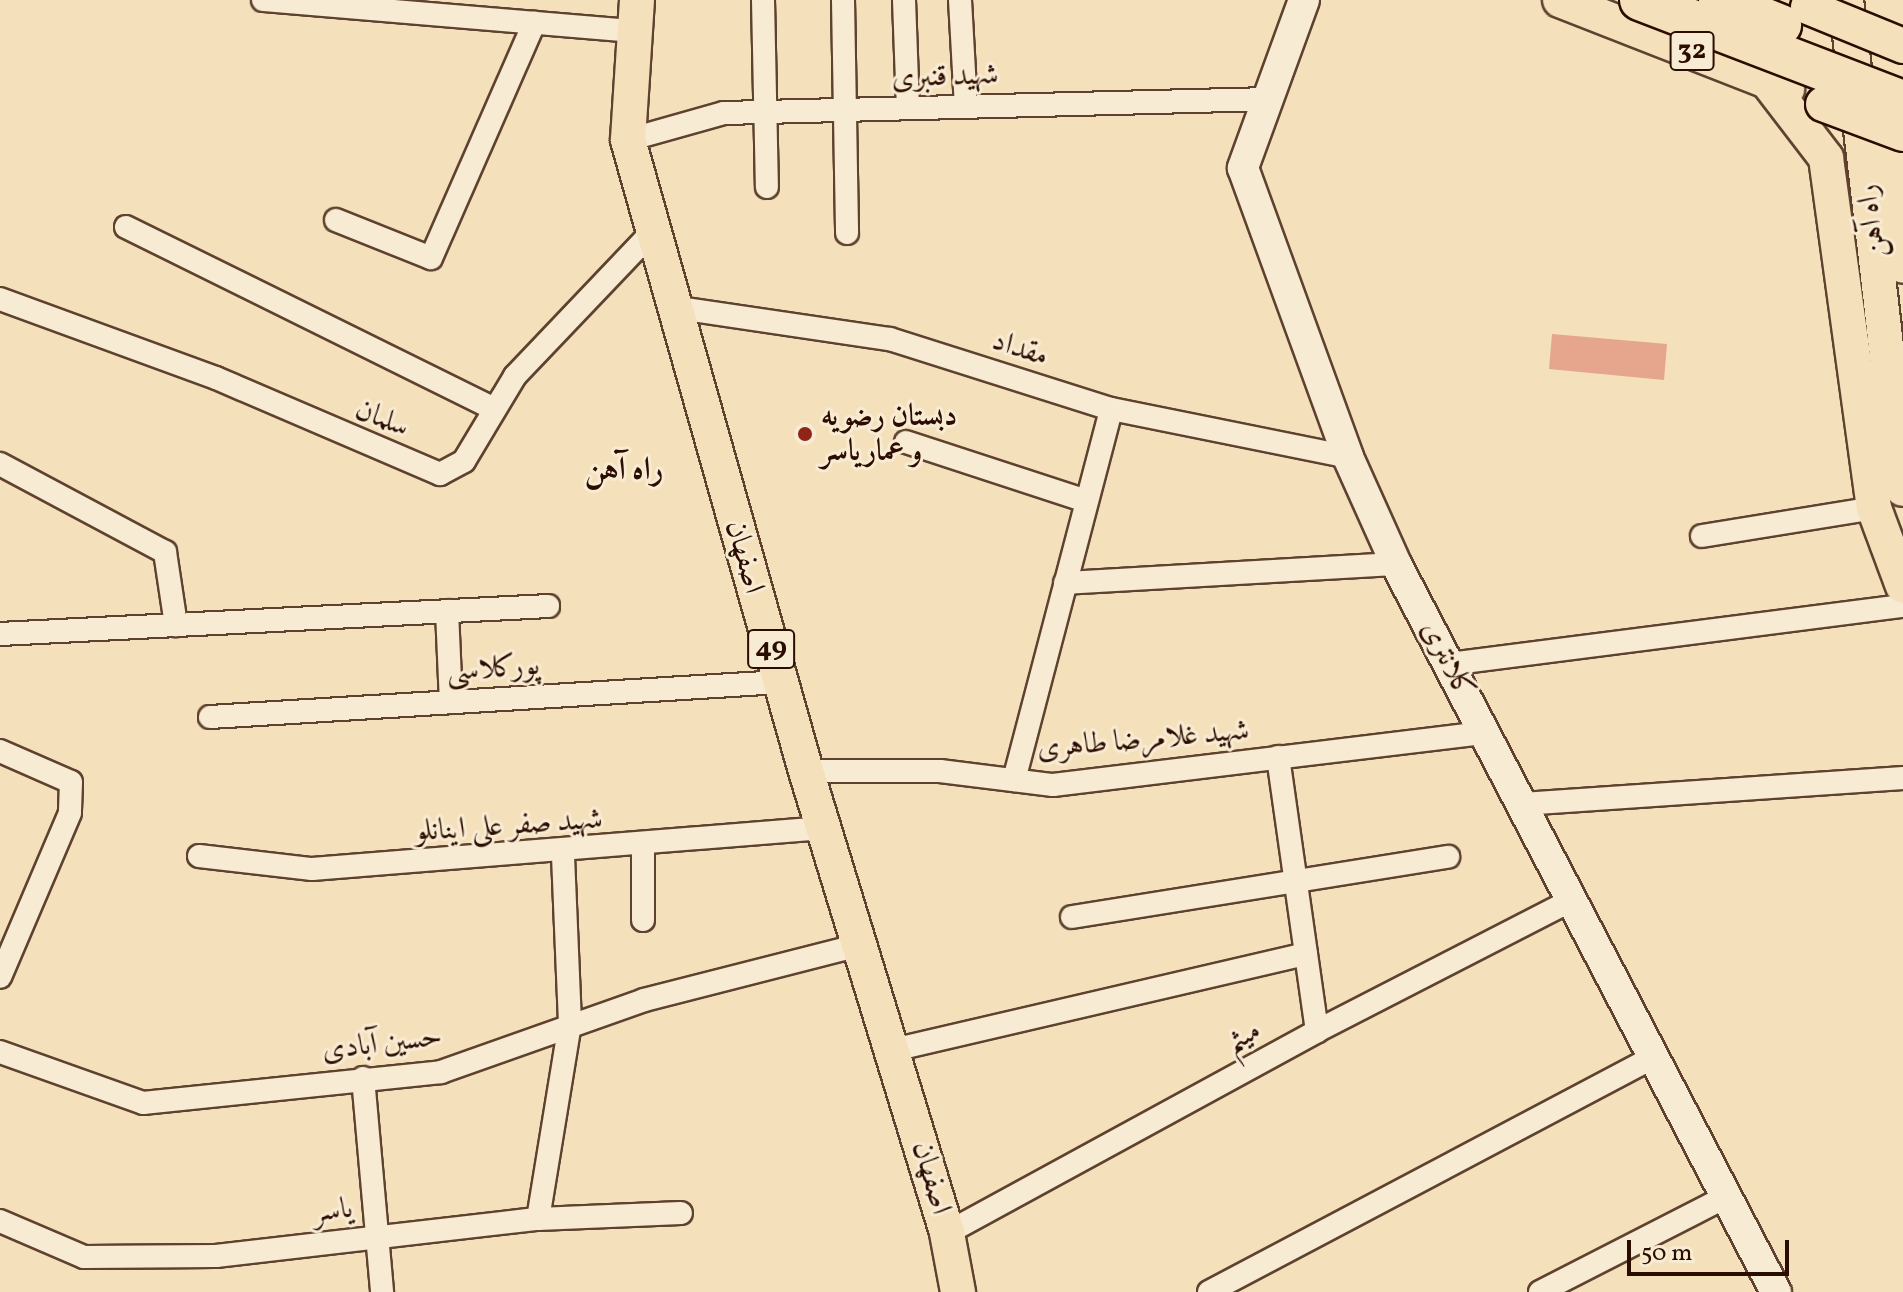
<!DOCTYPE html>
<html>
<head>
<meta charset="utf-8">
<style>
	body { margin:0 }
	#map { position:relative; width:1903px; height:1292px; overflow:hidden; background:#f5e0bc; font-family:Vollkorn,Amiri,serif }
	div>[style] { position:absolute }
	.building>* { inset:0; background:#e6a58d }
	.roads { filter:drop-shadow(2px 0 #5e422f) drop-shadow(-2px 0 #5e422f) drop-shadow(0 2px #5e422f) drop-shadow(0 -2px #5e422f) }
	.street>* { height:22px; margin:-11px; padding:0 11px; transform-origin:11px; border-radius:11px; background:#f8ebd3 }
	.secondary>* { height:30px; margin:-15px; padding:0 15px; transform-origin:15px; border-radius:15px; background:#f8ebd3 }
	.primary>* { height:34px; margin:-17px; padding:0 17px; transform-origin:17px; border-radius:17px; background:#f5e0bc }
	.bridges { filter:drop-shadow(2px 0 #2b0d00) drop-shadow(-2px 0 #2b0d00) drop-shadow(0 2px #2b0d00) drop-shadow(0 -2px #2b0d00) }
	.primary-bridge>* { height:34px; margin:-17px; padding:0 17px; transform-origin:17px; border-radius:17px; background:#f5e0bc }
	.highway-bridge>* { height:40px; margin:-20px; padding:0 20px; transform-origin:20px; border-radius:20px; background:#f5e0bc }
	.dots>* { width:22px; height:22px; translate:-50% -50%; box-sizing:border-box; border:4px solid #f8ebd3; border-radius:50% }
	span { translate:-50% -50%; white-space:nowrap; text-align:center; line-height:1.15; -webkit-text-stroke:6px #f8ebd3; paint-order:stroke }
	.shield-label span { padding:2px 6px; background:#f8ebd3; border:2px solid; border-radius:6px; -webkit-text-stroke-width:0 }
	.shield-label { font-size:28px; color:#2b0d00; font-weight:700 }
	.street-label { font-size:30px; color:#2b0d00 }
	.poi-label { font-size:30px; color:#2b0d00; font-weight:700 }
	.left { translate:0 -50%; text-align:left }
	.neighbourhood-label { font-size:32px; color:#2b0d00; font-weight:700 }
	.scale { position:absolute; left:1627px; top:1240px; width:162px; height:36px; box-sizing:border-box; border:4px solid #2b0d00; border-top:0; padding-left:10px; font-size:24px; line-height:28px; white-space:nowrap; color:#2b0d00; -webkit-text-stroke:6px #f8ebd3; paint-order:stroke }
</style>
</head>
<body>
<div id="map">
	<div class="building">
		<i style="clip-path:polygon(1552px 334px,1667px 344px,1664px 380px,1549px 369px)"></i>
	</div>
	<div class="roads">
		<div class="street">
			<i style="left:263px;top:0;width:370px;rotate:4.8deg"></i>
			<i style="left:763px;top:0;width:187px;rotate:88.8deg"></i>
			<i style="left:843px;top:0;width:233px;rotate:89deg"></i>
			<i style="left:904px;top:0;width:108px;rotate:87.9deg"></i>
			<i style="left:960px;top:0;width:107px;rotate:86.8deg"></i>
			<i style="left:628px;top:140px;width:100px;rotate:-15.7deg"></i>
			<i style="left:724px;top:113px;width:544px;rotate:-1.47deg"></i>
			<i style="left:336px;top:220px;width:102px;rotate:21.8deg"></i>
			<i style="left:431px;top:258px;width:257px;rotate:-66.3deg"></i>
			<i style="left:126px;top:227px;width:411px;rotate:26.3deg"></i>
			<i style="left:0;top:299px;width:230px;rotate:20.1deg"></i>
			<i style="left:216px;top:378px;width:244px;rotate:23.2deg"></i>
			<i style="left:440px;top:474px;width:27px;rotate:-28deg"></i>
			<i style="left:464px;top:461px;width:99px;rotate:-59deg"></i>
			<i style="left:515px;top:376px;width:199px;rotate:-46.4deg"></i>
			<i style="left:672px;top:307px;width:220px;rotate:8.4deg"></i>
			<i style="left:890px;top:339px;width:232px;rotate:17.6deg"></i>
			<i style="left:1111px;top:409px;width:242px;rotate:11.4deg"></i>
			<i style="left:906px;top:442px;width:190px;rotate:18.1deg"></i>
			<i style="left:0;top:464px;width:187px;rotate:28.1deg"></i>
			<i style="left:165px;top:552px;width:74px;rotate:81.4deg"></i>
			<i style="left:1702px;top:536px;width:174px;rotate:-9.2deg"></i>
			<i style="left:1065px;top:583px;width:332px;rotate:-3.3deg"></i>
			<i style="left:447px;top:611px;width:91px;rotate:87.5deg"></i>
			<i style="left:0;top:634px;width:549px;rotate:-2.92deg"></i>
			<i style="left:1449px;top:664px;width:458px;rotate:-7.3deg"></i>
			<i style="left:210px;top:717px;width:571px;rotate:-3.51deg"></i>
			<i style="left:0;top:751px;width:77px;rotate:23.6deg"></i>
			<i style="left:71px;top:782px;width:31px;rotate:92deg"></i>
			<i style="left:70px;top:813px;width:178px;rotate:113.1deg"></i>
			<i style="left:1278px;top:757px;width:277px;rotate:81.9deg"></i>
			<i style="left:806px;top:771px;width:134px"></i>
			<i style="left:940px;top:771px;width:114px;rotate:7.1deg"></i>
			<i style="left:1053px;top:785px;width:435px;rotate:-6.9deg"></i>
			<i style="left:1014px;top:780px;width:383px;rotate:-75.3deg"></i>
			<i style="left:1522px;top:804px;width:382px;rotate:-3.9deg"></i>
			<i style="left:199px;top:856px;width:114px;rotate:6.6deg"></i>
			<i style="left:312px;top:869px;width:513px;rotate:-4.59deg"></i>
			<i style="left:1072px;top:917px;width:381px;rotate:-9.1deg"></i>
			<i style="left:643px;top:920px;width:75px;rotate:-90deg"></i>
			<i style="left:893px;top:1050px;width:424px;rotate:-13.1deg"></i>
			<i style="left:0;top:1052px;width:152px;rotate:19.6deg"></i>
			<i style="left:143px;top:1103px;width:300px;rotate:-5.9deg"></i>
			<i style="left:441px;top:1072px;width:215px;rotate:-19.5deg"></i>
			<i style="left:644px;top:1000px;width:223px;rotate:-14.3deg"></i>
			<i style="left:363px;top:1078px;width:215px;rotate:84.9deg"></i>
			<i style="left:538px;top:1219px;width:199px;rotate:-80.7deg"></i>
			<i style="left:570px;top:1023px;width:170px;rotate:-92.4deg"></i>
			<i style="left:0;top:1221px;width:91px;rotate:23.2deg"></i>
			<i style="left:84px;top:1257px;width:132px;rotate:-0.4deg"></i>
			<i style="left:216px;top:1256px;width:324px;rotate:-6.6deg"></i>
			<i style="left:538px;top:1219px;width:143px;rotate:-2.4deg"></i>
			<i style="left:947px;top:1233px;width:422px;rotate:-28.6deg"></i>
			<i style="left:1317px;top:1031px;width:287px;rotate:-27.2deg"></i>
			<i style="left:1209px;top:1292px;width:503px;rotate:-27.84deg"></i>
			<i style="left:1540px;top:1292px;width:209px;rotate:-27.1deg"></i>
		</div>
		<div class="secondary">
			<i style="left:1304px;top:0;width:179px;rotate:110deg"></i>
			<i style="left:1243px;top:168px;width:307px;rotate:70deg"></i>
			<i style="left:1348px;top:457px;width:117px;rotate:65.8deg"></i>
			<i style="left:1396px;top:564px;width:821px;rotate:62.44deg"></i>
		</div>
		<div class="primary">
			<i style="left:637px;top:0;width:140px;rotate:93.7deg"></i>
			<i style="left:628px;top:140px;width:656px;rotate:74.25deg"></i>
			<i style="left:806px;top:771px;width:483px;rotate:73deg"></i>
			<i style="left:947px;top:1233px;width:60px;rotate:79.4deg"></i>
			<i style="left:1560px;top:0;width:244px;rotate:21.4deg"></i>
			<i style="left:1846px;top:0;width:492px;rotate:83.4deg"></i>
			<i style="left:1767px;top:81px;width:97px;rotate:52.5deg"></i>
			<i style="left:1826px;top:158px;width:353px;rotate:82.2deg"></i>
			<i style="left:1874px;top:508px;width:83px;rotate:69.6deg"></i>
			<i style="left:1881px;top:104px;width:163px;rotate:82.3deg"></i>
		</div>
	</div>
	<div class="bridges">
		<div class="primary-bridge">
			<i style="left:1808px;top:7px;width:103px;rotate:22.3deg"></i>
			<i style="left:1823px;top:104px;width:85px;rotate:20.6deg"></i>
		</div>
		<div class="highway-bridge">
			<i style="left:1640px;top:0;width:282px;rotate:21deg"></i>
			<i style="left:1719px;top:0;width:67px;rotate:22deg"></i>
		</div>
	</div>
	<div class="dots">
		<i style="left:805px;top:434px;background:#8f2418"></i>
	</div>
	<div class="shield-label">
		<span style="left:1692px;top:51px">32</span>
		<span style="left:771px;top:649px">49</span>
	</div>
	<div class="street-label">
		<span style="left:945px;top:77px;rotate:-2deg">شهید قنبری</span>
		<span style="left:1872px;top:221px;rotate:-97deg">راه آهن</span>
		<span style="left:1020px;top:349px;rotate:18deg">مقداد</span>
		<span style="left:382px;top:419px;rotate:22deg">سلمان</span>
		<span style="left:744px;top:557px;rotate:74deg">اصفهان</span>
		<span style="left:1447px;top:660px;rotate:63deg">کلانتری</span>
		<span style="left:493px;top:669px;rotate:-4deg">پورکلاسی</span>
		<span style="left:1143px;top:740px;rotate:-5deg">شهید غلامرضا طاهری</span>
		<span style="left:509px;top:826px;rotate:-4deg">شهید صفر علی اینانلو</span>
		<span style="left:1243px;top:1037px;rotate:-29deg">میثم</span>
		<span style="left:382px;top:1044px;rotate:-7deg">حسین آبادی</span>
		<span style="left:931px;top:1178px;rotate:74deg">اصفهان</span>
		<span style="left:333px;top:1211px;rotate:-7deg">یاسر</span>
	</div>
	<div class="poi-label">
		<span class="left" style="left:821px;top:434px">دبستان رضویه<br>و عماریاسر</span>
	</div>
	<div class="neighbourhood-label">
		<span style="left:624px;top:471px">راه آهن</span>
	</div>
	<div class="scale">50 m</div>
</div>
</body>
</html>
